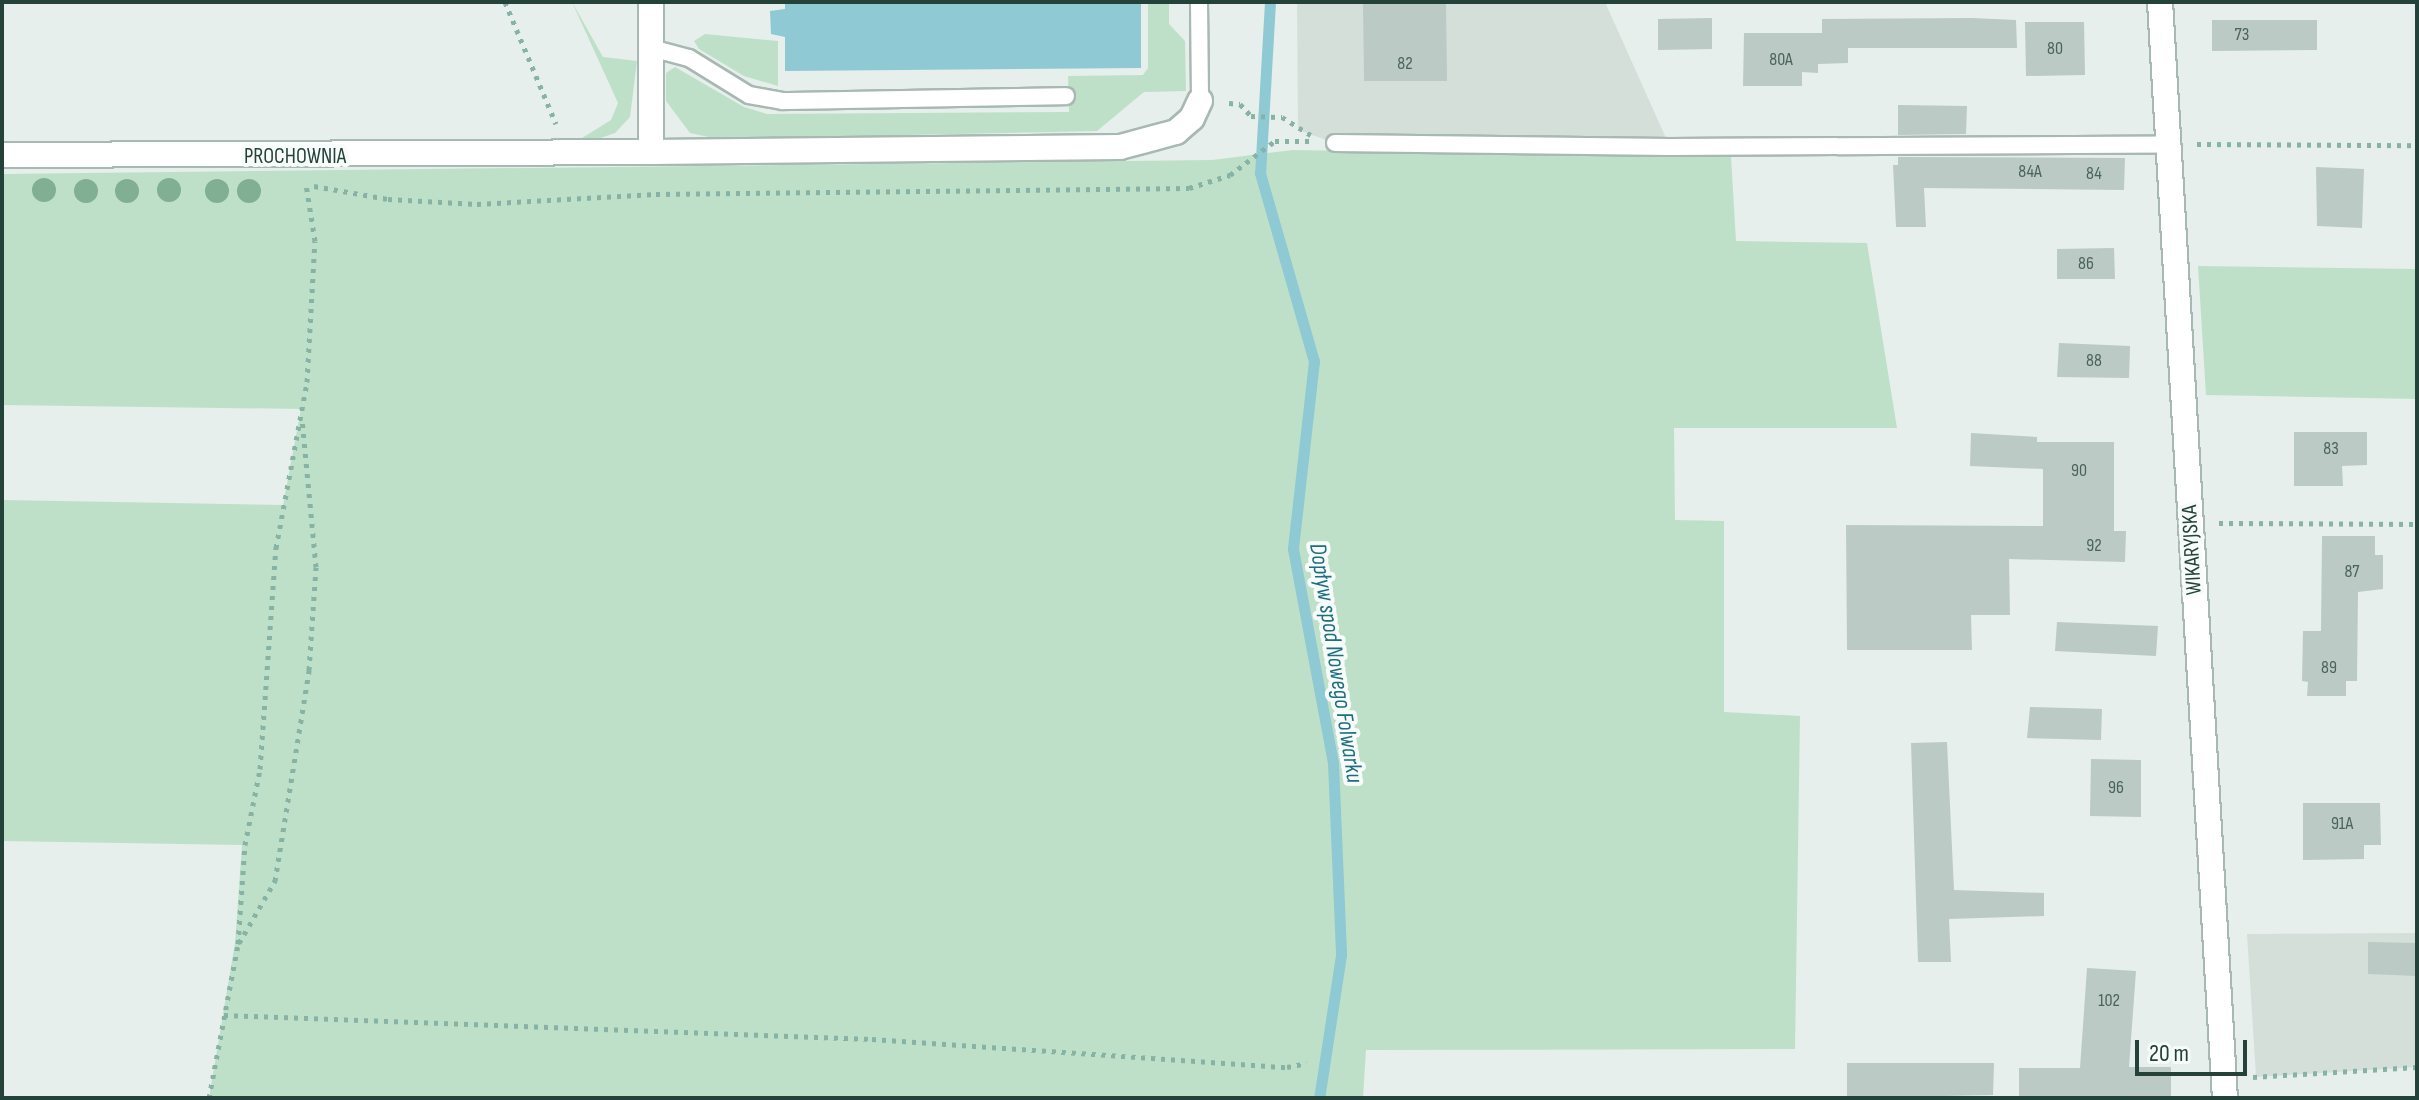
<!DOCTYPE html>
<html>
<head>
<meta charset="utf-8">
<style>
	body { margin:0 }
	#map { position:relative; width:2419px; height:1100px; overflow:hidden; background:#e6efeb; font-family:"Sofia Sans Condensed",sans-serif }
	div>[style] { position:absolute }
	.built>* { inset:0; background:#d4dfda }
	.green>* { inset:0; background:#bfe0c8 }
	.water>* { inset:0; background:#8ec9d4 }
	.stream>* { height:11px; margin:-5.5px; padding:0 5.5px; transform-origin:5.5px; border-radius:5.5px; background:#8ec9d4 }
	.building>* { inset:0; background:#bbcac4 }
	.path>* { height:5px; margin-top:-2.5px; transform-origin:0; background:repeating-linear-gradient(90deg,#86b3a5 0 4px,transparent 0 10px) }
	.roads { filter:drop-shadow(2px 0 #a8b8b2) drop-shadow(-2px 0 #a8b8b2) drop-shadow(0 2px #a8b8b2) drop-shadow(0 -2px #a8b8b2) }
	.service>* { height:16px; margin:-8px; padding:0 8px; transform-origin:8px; border-radius:8px; background:#fff }
	.minor>* { height:24px; margin:-12px; padding:0 12px; transform-origin:12px; border-radius:12px; background:#fff }
	.trees>* { width:24px; height:24px; margin:-12px; border-radius:50%; background:#80af93 }
	span { translate:-50% -50%; white-space:nowrap; text-align:center; line-height:1.15; -webkit-text-stroke:8px #f7fbf9; paint-order:stroke }
	.number-label { font-size:18px; color:#4a645c }
	.number-label span { -webkit-text-stroke-width:0 }
	.street-label { font-size:22px; color:#24423a }
	.water-label { font-size:24px; color:#1c6f80; font-style:italic }
	.frame { position:absolute; inset:0; border:4px solid #24423a; pointer-events:none }
	.scale { position:absolute; left:2135px; top:1040px; width:112px; height:36px; box-sizing:border-box; border:4px solid #24423a; border-top:0; padding-left:10px; font-size:24px; line-height:28px; white-space:nowrap; color:#24423a; -webkit-text-stroke:6px #f7fbf9; paint-order:stroke }
</style>
</head>
<body>
<div id="map">
	<div class="built">
		<i style="clip-path:polygon(1297px 2px,1605px 2px,1670px 147px,1335px 143px,1298px 130px)"></i>
		<i style="clip-path:polygon(2417px 933px,2417px 1067px,2256px 1077px,2247px 934px)"></i>
	</div>
	<div class="green">
		<i style="clip-path:polygon(572px 2px,603px 57px,637px 61px,630px 117px,615px 133px,595px 140px,582px 138px,611px 120px,618px 103px)"></i>
		<i style="clip-path:polygon(1148px 2px,1169px 2px,1169px 24px,1185px 41px,1186px 91px,1144px 92px,1097px 131px,718px 139px,690px 133px,666px 101px,666px 73px,675px 67px,744px 107px,767px 114px,1069px 112px,1068px 76px,1143px 75px,1148px 68px)"></i>
		<i style="clip-path:polygon(705px 34px,778px 41px,778px 86px,744px 76px,699px 49px,694px 41px)"></i>
		<i style="clip-path:polygon(1293px 150px,1731px 157px,1736px 241px,1867px 243px,1897px 428px,1674px 428px,1675px 520px,1724px 521px,1724px 712px,1800px 716px,1795px 1049px,1366px 1050px,1363px 1098px,209px 1098px,235px 943px,242px 845px,2px 841px,2px 500px,283px 505px,301px 409px,2px 405px,2px 174px,1212px 160px)"></i>
		<i style="clip-path:polygon(2198px 266px,2417px 269px,2417px 399px,2206px 395px)"></i>
	</div>
	<div class="water">
		<i style="clip-path:polygon(785px 2px,1141px 2px,1141px 68px,785px 71px,785px 37px,771px 34px,770px 11px,785px 9px)"></i>
	</div>
	<div class="stream">
		<i style="left:1270px;top:2px;width:171px;rotate:93.3deg"></i>
		<i style="left:1260px;top:173px;width:196px;rotate:74deg"></i>
		<i style="left:1314px;top:361px;width:189px;rotate:96.4deg"></i>
		<i style="left:1293px;top:549px;width:217px;rotate:79.4deg"></i>
		<i style="left:1333px;top:762px;width:193px;rotate:87.6deg"></i>
		<i style="left:1341px;top:955px;width:145px;rotate:98.7deg"></i>
	</div>
	<div class="building">
		<i style="clip-path:polygon(1363px 2px,1446px 2px,1447px 81px,1364px 81px)"></i>
		<i style="clip-path:polygon(1712px 18px,1712px 49px,1658px 50px,1658px 19px)"></i>
		<i style="clip-path:polygon(1972px 18px,2016px 20px,2017px 48px,1848px 48px,1848px 63px,1818px 64px,1818px 73px,1802px 72px,1802px 86px,1743px 86px,1744px 33px,1822px 33px,1822px 19px)"></i>
		<i style="clip-path:polygon(2212px 20px,2317px 20px,2317px 50px,2212px 51px)"></i>
		<i style="clip-path:polygon(2025px 22px,2084px 22px,2085px 75px,2026px 76px)"></i>
		<i style="clip-path:polygon(1898px 105px,1967px 106px,1966px 134px,1898px 135px)"></i>
		<i style="clip-path:polygon(1898px 157px,2125px 158px,2124px 190px,1924px 188px,1926px 227px,1896px 227px,1893px 165px,1898px 165px)"></i>
		<i style="clip-path:polygon(2316px 167px,2364px 169px,2362px 228px,2317px 226px)"></i>
		<i style="clip-path:polygon(2114px 248px,2115px 279px,2057px 279px,2057px 249px)"></i>
		<i style="clip-path:polygon(2059px 343px,2130px 346px,2129px 378px,2057px 377px)"></i>
		<i style="clip-path:polygon(2294px 432px,2367px 432px,2367px 465px,2342px 466px,2343px 486px,2294px 486px)"></i>
		<i style="clip-path:polygon(1971px 433px,2037px 437px,2037px 442px,2114px 442px,2114px 531px,2126px 531px,2125px 562px,2009px 559px,2010px 615px,1971px 615px,1972px 650px,1847px 650px,1846px 525px,2043px 526px,2043px 469px,1970px 466px)"></i>
		<i style="clip-path:polygon(2322px 536px,2375px 536px,2375px 555px,2383px 555px,2383px 589px,2358px 592px,2357px 681px,2346px 681px,2346px 696px,2307px 696px,2308px 682px,2302px 681px,2303px 631px,2321px 631px)"></i>
		<i style="clip-path:polygon(2057px 622px,2158px 626px,2156px 656px,2055px 651px)"></i>
		<i style="clip-path:polygon(2030px 707px,2102px 709px,2101px 740px,2027px 738px)"></i>
		<i style="clip-path:polygon(1947px 742px,1954px 890px,2044px 893px,2044px 916px,1949px 919px,1951px 962px,1918px 962px,1911px 743px)"></i>
		<i style="clip-path:polygon(2091px 759px,2141px 760px,2141px 817px,2090px 816px)"></i>
		<i style="clip-path:polygon(2303px 803px,2380px 803px,2381px 845px,2364px 845px,2364px 859px,2303px 860px)"></i>
		<i style="clip-path:polygon(2368px 942px,2417px 943px,2417px 976px,2368px 974px)"></i>
		<i style="clip-path:polygon(2087px 968px,2136px 971px,2129px 1067px,2171px 1067px,2171px 1098px,2019px 1098px,2019px 1068px,2080px 1068px)"></i>
		<i style="clip-path:polygon(1847px 1063px,1994px 1063px,1993px 1095px,1847px 1098px)"></i>
	</div>
	<div class="path">
		<i style="left:505px;top:2px;width:132px;rotate:67.3deg"></i>
		<i style="left:1229px;top:103px;width:11px;rotate:5deg"></i>
		<i style="left:1240px;top:104px;width:16px;rotate:47deg"></i>
		<i style="left:1251px;top:116px;width:31px;rotate:2deg"></i>
		<i style="left:1282px;top:117px;width:34px;rotate:32deg"></i>
		<i style="left:2197px;top:144px;width:220px;rotate:0.3deg"></i>
		<i style="left:314px;top:186px;width:75px;rotate:10deg"></i>
		<i style="left:388px;top:199px;width:89px;rotate:3.2deg"></i>
		<i style="left:477px;top:204px;width:179px;rotate:-3.2deg"></i>
		<i style="left:656px;top:194px;width:533px;rotate:-0.64deg"></i>
		<i style="left:1189px;top:188px;width:43px;rotate:-17.6deg"></i>
		<i style="left:1230px;top:175px;width:56px;rotate:-37.1deg"></i>
		<i style="left:1275px;top:141px;width:37px"></i>
		<i style="left:2219px;top:523px;width:198px;rotate:0.3deg"></i>
		<i style="left:239px;top:943px;width:72px;rotate:-59.9deg"></i>
		<i style="left:275px;top:881px;width:214px;rotate:-80.8deg"></i>
		<i style="left:309px;top:670px;width:103px;rotate:-86.1deg"></i>
		<i style="left:316px;top:567px;width:150px;rotate:-95.4deg"></i>
		<i style="left:224px;top:1015px;width:648px;rotate:2.12deg"></i>
		<i style="left:872px;top:1039px;width:416px;rotate:3.9deg"></i>
		<i style="left:1287px;top:1067px;width:20px;rotate:-11deg"></i>
		<i style="left:2253px;top:1077px;width:164px;rotate:-3.5deg"></i>
		<i style="left:209px;top:1098px;width:157px;rotate:-79.3deg"></i>
		<i style="left:238px;top:944px;width:99px;rotate:-86deg"></i>
		<i style="left:245px;top:845px;width:77px;rotate:-78.8deg"></i>
		<i style="left:260px;top:769px;width:222px;rotate:-85.9deg"></i>
		<i style="left:276px;top:548px;width:169px;rotate:-79.4deg"></i>
		<i style="left:307px;top:382px;width:141px;rotate:-86.8deg"></i>
		<i style="left:315px;top:241px;width:58px;rotate:-99deg"></i>
	</div>
	<div class="roads">
		<div class="service">
			<i style="left:1199px;top:2px;width:99px;rotate:89.4deg"></i>
			<i style="left:651px;top:48px;width:39px;rotate:15deg"></i>
			<i style="left:689px;top:58px;width:70px;rotate:31.7deg"></i>
			<i style="left:749px;top:95px;width:35px;rotate:10deg"></i>
			<i style="left:783px;top:101px;width:283px;rotate:-1deg"></i>
			<i style="left:1335px;top:143px;width:335px;rotate:0.7deg"></i>
			<i style="left:1670px;top:147px;width:498px;rotate:-0.3deg"></i>
		</div>
		<div class="minor">
			<i style="left:651px;top:2px;width:150px;rotate:90deg"></i>
			<i style="left:651px;top:152px;width:469px;rotate:-0.6deg"></i>
			<i style="left:1120px;top:147px;width:58px;rotate:-15deg"></i>
			<i style="left:1176px;top:132px;width:21px;rotate:-41deg"></i>
			<i style="left:1192px;top:118px;width:19px;rotate:-65deg"></i>
			<i style="left:2160px;top:2px;width:1098px;rotate:86.61deg"></i>
			<i style="left:2px;top:155px;width:649px;rotate:-0.26deg"></i>
		</div>
	</div>
	<div class="trees">
		<i style="left:44px;top:190px"></i>
		<i style="left:169px;top:190px"></i>
		<i style="left:86px;top:191px"></i>
		<i style="left:127px;top:191px"></i>
		<i style="left:217px;top:191px"></i>
		<i style="left:249px;top:191px"></i>
	</div>
	<div class="number-label">
		<span style="left:2242px;top:35px">73</span>
		<span style="left:2055px;top:49px">80</span>
		<span style="left:1781px;top:60px">80A</span>
		<span style="left:1405px;top:64px">82</span>
		<span style="left:2030px;top:172px">84A</span>
		<span style="left:2094px;top:174px">84</span>
		<span style="left:2086px;top:264px">86</span>
		<span style="left:2094px;top:361px">88</span>
		<span style="left:2331px;top:449px">83</span>
		<span style="left:2079px;top:471px">90</span>
		<span style="left:2094px;top:546px">92</span>
		<span style="left:2352px;top:572px">87</span>
		<span style="left:2329px;top:668px">89</span>
		<span style="left:2116px;top:788px">96</span>
		<span style="left:2342px;top:824px">91A</span>
		<span style="left:2109px;top:1001px">102</span>
	</div>
	<div class="street-label">
		<span style="left:295px;top:157px">PROCHOWNIA</span>
		<span style="left:2192px;top:550px;rotate:-93deg">WIKARYJSKA</span>
	</div>
	<div class="water-label">
		<span style="left:1336px;top:663px;rotate:81deg">Dopływ spod Nowego Folwarku</span>
	</div>
	<div class="frame"></div>
	<div class="scale">20 m</div>
</div>
</body>
</html>
